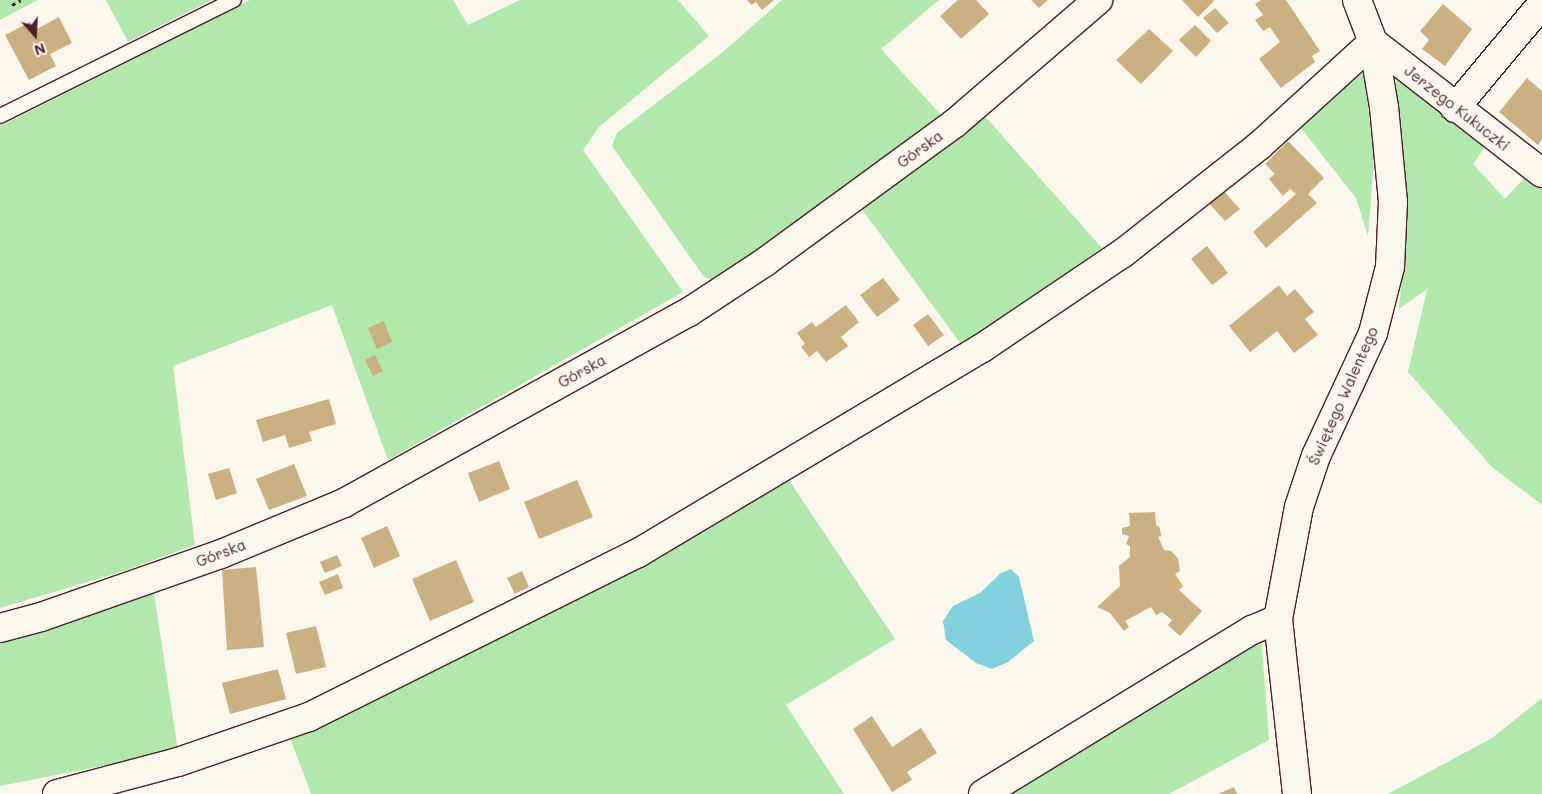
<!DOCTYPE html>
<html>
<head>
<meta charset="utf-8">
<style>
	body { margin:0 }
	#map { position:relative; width:1542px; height:794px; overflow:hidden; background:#fbf7ec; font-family:Mali,sans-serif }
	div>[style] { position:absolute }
	.green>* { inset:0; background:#b1e9ac }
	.water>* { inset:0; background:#81d1de }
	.building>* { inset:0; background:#cbb181 }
	.path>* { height:3px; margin-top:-1.5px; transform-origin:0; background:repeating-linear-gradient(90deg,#4a1f2b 0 4px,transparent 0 8px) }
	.roads { filter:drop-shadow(1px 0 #4a1f2b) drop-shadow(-1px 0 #4a1f2b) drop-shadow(0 1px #4a1f2b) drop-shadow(0 -1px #4a1f2b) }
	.service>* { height:14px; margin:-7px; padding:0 7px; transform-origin:7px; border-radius:7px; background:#fbf7ec }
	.minor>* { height:28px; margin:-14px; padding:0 14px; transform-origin:14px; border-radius:14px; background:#fbf7ec }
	span { translate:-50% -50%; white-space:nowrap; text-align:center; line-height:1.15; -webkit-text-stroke:4px #fbf7ec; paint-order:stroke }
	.street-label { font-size:15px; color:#4a1f2b }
	.north { position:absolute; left:10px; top:10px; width:50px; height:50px; -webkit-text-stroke:4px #fbf7ec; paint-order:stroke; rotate:161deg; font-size:14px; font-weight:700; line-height:20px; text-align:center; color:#4a1f2b }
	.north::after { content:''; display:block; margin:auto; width:18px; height:22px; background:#4a1f2b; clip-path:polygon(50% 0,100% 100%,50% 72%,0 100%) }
</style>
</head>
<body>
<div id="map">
	<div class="green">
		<i style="clip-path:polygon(0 0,38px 0,0 20px)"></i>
		<i style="clip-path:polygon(106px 0,212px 0,128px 42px)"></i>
		<i style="clip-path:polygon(250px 0,453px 0,468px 25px,520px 0,678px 0,709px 36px,599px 127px,583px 150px,683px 292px,388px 460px,332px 305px,173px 366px,195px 545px,118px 573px,0 608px,0 126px)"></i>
		<i style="clip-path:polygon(782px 0,939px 0,881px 49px,941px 115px,715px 281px,704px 277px,612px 146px,617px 133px,723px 52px)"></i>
		<i style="clip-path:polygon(1364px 72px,1374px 159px,1368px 236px,1356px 198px,1297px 123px,1345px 83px)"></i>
		<i style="clip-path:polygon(1403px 76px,1487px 144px,1473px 164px,1505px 199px,1526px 176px,1542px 188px,1542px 505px,1492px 467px,1408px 372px,1427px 289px,1399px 309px,1406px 232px,1397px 127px,1396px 81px)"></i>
		<i style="clip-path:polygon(983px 114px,1102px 248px,961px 344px,861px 208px)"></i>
		<i style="clip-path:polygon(786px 476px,895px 639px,786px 705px,844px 794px,311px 794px,287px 730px)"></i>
		<i style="clip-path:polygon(153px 587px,178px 751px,0 786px,0 630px)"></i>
		<i style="clip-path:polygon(1260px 620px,1269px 740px,1169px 794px,966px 794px)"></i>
		<i style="clip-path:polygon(1542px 698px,1542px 794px,1388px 794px,1492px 738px)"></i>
	</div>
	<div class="water">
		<i style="clip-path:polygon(1011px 569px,1019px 577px,1034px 641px,1008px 662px,992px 669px,976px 663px,946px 640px,943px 621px,953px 606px,980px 593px,1001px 573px)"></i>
	</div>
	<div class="building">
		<i style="clip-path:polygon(747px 0,774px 0,762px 10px,756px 2px,751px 5px)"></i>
		<i style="clip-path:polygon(958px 0,976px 0,989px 14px,961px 39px,940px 16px)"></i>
		<i style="clip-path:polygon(1031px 0,1048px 0,1039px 8px)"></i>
		<i style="clip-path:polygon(1182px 0,1213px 0,1214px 1px,1198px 17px)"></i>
		<i style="clip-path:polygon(1261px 0,1286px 0,1320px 51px,1312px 56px,1315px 62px,1281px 88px,1259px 59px,1280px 42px,1270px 27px,1263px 31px,1255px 20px,1263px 15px,1255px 4px)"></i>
		<i style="clip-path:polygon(1443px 4px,1472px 29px,1445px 66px,1422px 49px,1429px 40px,1420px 31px)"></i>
		<i style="clip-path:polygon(1215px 8px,1229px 23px,1217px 33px,1203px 18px)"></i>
		<i style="clip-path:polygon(59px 17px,72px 43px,50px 54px,56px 66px,29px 80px,5px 35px,30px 22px,35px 30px)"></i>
		<i style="clip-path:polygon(1195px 25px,1211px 41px,1196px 57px,1179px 40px)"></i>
		<i style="clip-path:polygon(1149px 29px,1173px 51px,1141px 84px,1116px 60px)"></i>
		<i style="clip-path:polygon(1527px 78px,1542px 91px,1542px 139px,1538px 145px,1499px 112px)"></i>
		<i style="clip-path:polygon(1288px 141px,1324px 178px,1308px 194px,1317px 203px,1266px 248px,1253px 232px,1296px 194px,1290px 189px,1283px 196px,1269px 179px,1275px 174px,1265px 164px)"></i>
		<i style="clip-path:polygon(1218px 185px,1240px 209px,1225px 221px,1204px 198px)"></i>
		<i style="clip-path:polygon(1207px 246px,1228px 273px,1212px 285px,1191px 259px)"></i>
		<i style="clip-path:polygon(883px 278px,900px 300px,877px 317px,860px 295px)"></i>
		<i style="clip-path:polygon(1279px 285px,1287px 296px,1295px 289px,1314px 312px,1305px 319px,1318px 335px,1294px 353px,1277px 331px,1250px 352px,1229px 326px)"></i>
		<i style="clip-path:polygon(846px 305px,859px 322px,841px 337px,848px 346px,826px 362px,817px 351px,809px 357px,801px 347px,805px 344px,797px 333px,812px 322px,816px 327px)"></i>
		<i style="clip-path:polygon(928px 314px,944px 335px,928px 346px,913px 325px)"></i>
		<i style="clip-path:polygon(384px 321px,392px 342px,377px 349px,368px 328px)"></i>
		<i style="clip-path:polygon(375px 355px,383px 371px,373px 376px,365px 360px)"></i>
		<i style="clip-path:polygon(329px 399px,336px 424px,309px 432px,312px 441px,289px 448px,285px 435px,263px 442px,256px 420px)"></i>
		<i style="clip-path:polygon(499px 461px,510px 489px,479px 502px,468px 473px)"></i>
		<i style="clip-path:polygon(294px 464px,307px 496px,269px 510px,256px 479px)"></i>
		<i style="clip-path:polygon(229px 468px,237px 493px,216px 500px,208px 474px)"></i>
		<i style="clip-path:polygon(577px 480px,593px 517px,539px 539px,524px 502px)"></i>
		<i style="clip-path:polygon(1155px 512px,1156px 525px,1160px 528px,1161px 536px,1158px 537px,1164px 550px,1171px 551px,1178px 558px,1180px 571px,1175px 574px,1183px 586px,1179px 590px,1202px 611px,1180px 636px,1168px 625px,1172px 620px,1162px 612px,1156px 615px,1151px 607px,1125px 621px,1129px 627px,1124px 631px,1110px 613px,1097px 607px,1120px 586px,1119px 566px,1130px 557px,1130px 546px,1126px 544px,1129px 536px,1122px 534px,1122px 528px,1130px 526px,1129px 513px)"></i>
		<i style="clip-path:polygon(387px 526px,400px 556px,374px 568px,361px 538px)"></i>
		<i style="clip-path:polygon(337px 555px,342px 566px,325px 573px,320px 562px)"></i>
		<i style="clip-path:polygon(456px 560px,474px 602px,430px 621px,412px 579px)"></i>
		<i style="clip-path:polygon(256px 567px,264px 647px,227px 650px,222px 570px)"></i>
		<i style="clip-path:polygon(522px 571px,529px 587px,515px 594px,507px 578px)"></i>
		<i style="clip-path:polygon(338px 574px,343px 588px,325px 595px,319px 582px)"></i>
		<i style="clip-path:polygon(316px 626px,326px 667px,296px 674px,286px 633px)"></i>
		<i style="clip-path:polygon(278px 669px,286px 699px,230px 714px,222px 683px)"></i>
		<i style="clip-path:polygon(872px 716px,892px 747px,921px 728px,937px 753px,907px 772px,912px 780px,892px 792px,853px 729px)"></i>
		<i style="clip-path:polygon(1234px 787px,1237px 794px,1218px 794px)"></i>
	</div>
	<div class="path">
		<i style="left:12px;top:5px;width:10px;rotate:-29deg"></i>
	</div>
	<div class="roads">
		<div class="service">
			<i style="left:0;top:116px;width:261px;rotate:-26.4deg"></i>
		</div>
		<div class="minor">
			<i style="left:1455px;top:108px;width:136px;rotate:-50.1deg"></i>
			<i style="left:0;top:628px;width:42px;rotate:-15deg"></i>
			<i style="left:41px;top:617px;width:191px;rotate:-19.3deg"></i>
			<i style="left:221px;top:554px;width:133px;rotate:-22.5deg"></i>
			<i style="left:344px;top:503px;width:394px;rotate:-29deg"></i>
			<i style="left:689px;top:312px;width:91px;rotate:-33.3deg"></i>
			<i style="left:765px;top:262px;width:235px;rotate:-36.2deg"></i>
			<i style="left:955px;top:123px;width:189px;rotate:-40.7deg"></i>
			<i style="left:57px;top:794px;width:125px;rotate:-14.8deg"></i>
			<i style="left:178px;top:762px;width:139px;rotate:-19deg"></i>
			<i style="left:309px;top:717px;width:368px;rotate:-26.5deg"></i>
			<i style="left:638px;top:553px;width:400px;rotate:-30.8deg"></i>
			<i style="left:982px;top:348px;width:170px;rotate:-34deg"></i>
			<i style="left:1123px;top:253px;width:173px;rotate:-38.2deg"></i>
			<i style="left:1259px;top:146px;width:154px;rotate:-42.4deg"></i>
			<i style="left:1373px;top:42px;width:214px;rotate:37.8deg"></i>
			<i style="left:983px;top:794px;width:315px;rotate:-31.4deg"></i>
			<i style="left:1252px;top:630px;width:28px;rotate:-23deg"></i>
			<i style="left:1297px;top:794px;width:176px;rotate:-96.2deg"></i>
			<i style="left:1278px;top:619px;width:114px;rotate:-79.4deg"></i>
			<i style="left:1299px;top:507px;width:54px;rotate:-71.6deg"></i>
			<i style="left:1316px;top:456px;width:136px;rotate:-65.1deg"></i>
			<i style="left:1373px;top:333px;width:68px;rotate:-75.6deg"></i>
			<i style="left:1390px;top:267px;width:65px;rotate:-87.4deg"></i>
			<i style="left:1393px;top:202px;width:95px;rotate:-95.4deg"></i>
			<i style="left:1384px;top:107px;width:66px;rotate:-99.6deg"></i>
			<i style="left:1373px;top:42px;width:45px;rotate:-110.9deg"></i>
		</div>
	</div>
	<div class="street-label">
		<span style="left:1457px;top:108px;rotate:38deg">Jerzego Kukuczki</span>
		<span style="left:920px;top:149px;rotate:-36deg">Górska</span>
		<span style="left:582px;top:371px;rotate:-29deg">Górska</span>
		<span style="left:1343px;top:396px;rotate:-66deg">Świętego Walentego</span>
		<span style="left:221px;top:553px;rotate:-21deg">Górska</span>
	</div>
	<div class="north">N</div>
</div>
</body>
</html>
